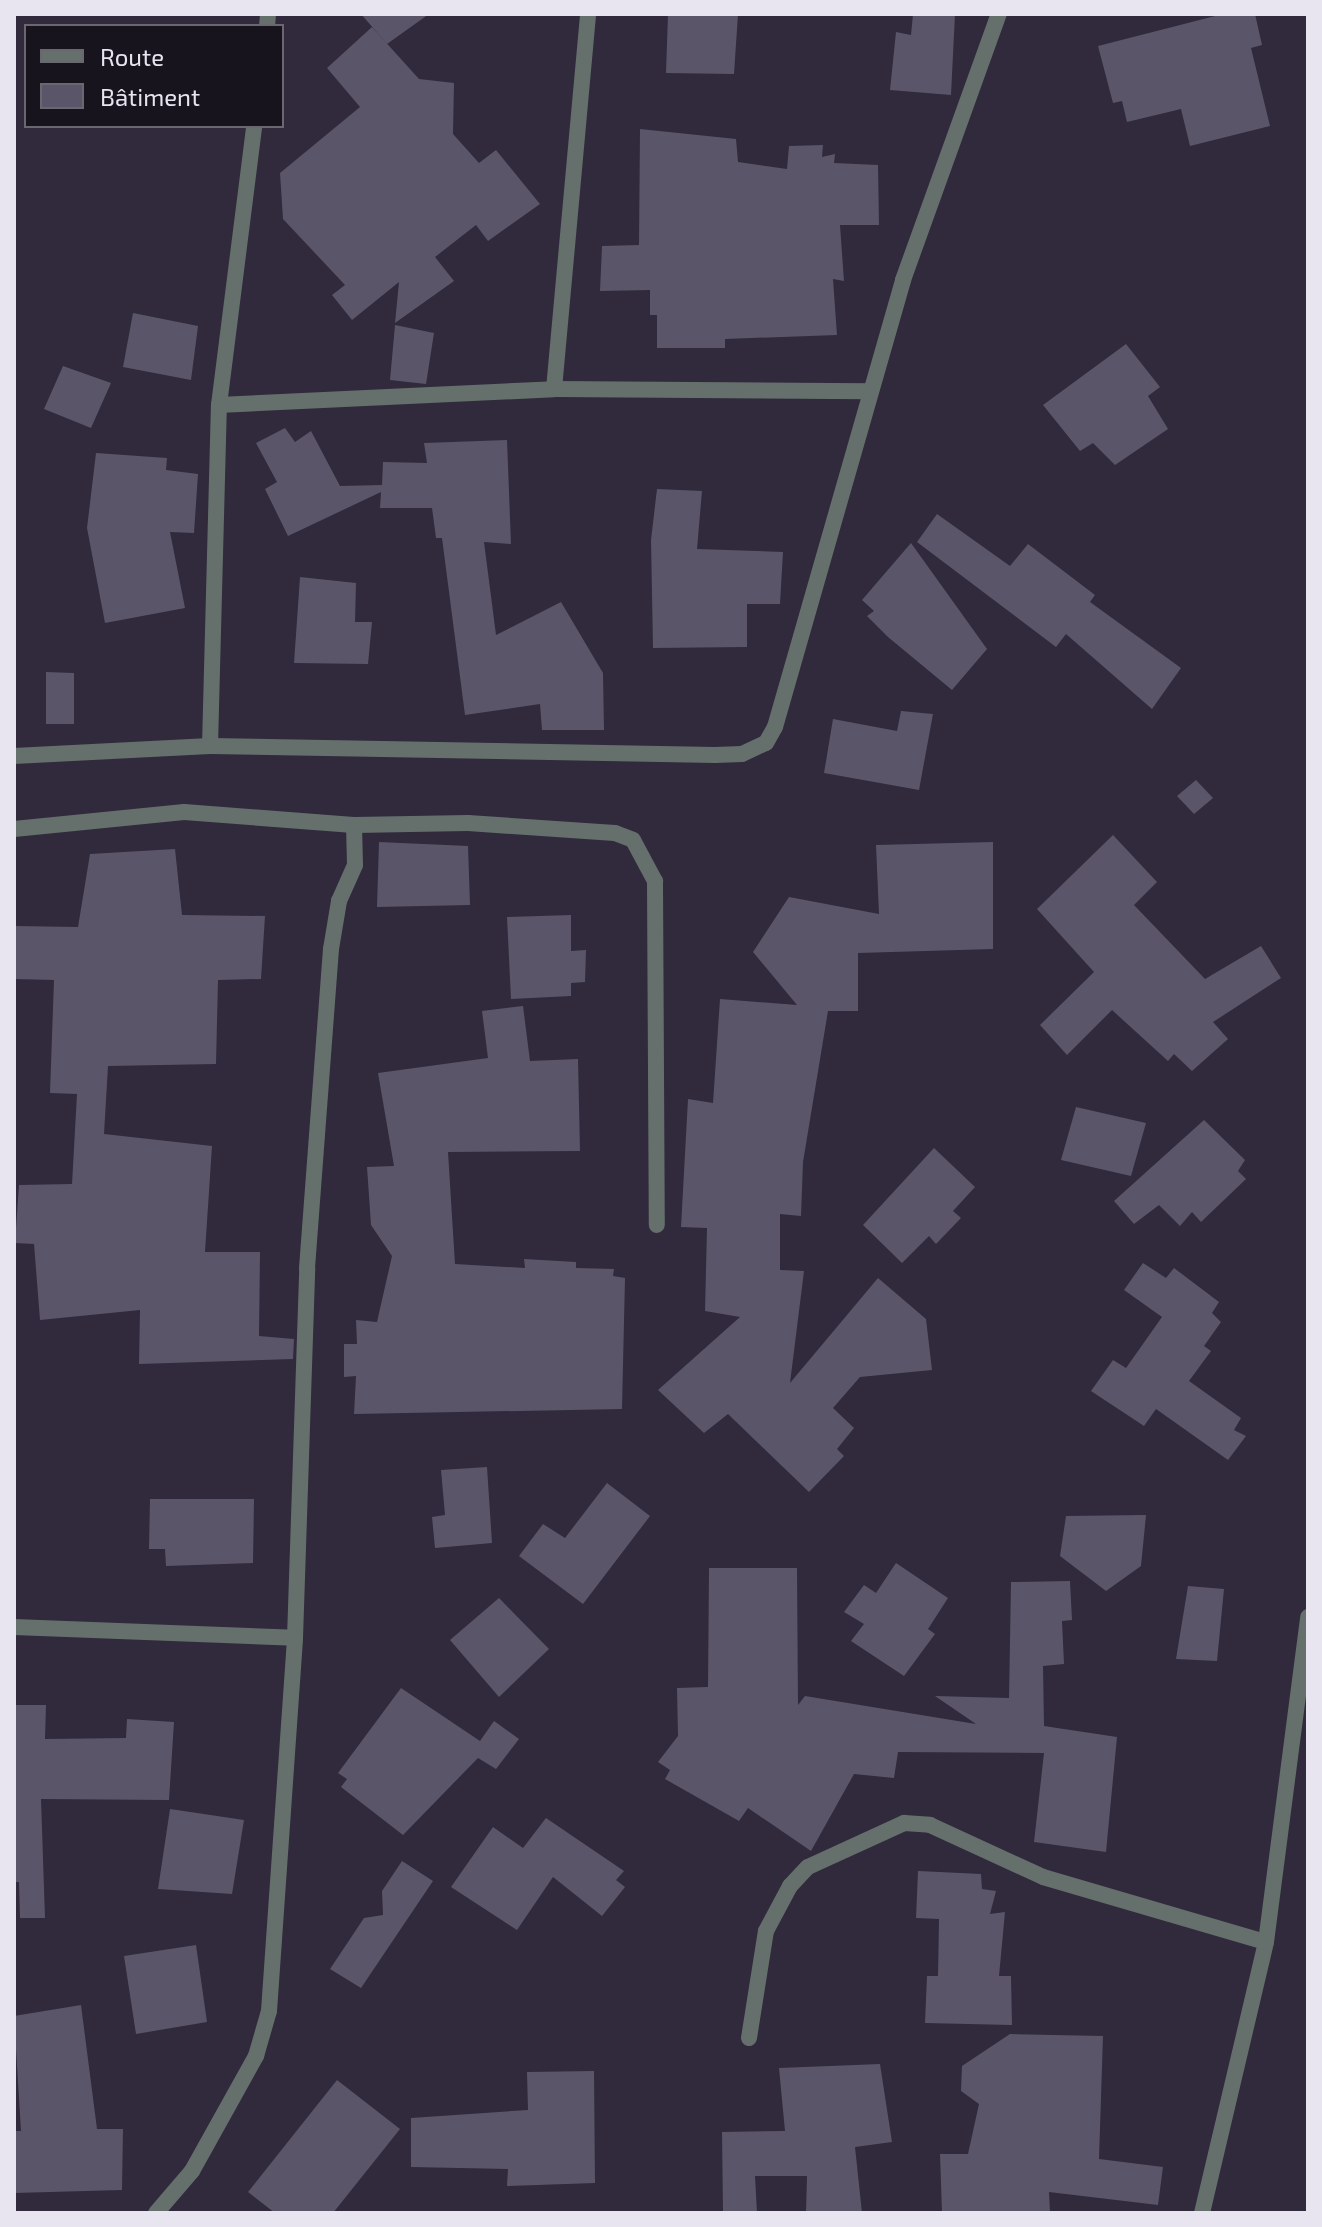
<!DOCTYPE html>
<html>
<head>
<meta charset="utf-8">
<style>
	body { margin:0 }
	#map { position:relative; width:1322px; height:2227px; overflow:hidden; background:#302a3c; font-family:"Exo 2",sans-serif }
	div>[style] { position:absolute }
	.building>* { inset:0; background:#5b5569 }
	.minor>* { height:16px; margin:-8px; padding:0 8px; transform-origin:8px; border-radius:8px; background:#65706c }
	.tertiary>* { height:16px; margin:-8px; padding:0 8px; transform-origin:8px; border-radius:8px; background:#65706c }
	span { translate:-50% -50%; white-space:nowrap; text-align:center; line-height:1.15; -webkit-text-stroke:6px #17141d; paint-order:stroke }
	.frame { position:absolute; inset:0; border:16px solid #e8e4f0; pointer-events:none }
	.legend { position:absolute; left:24px; top:24px; width:260px; height:104px; box-sizing:border-box; background:#17141d; border:2px solid #6b6771; margin:0; padding:10px 14px; list-style:none; font-size:24px; color:#e8e4f0 }
	.legend li { display:flex; align-items:center; gap:16px; height:40px }
	.legend b { width:40px; border:2px solid #6b6771 }
</style>
</head>
<body>
<div id="map">
	<div class="building">
		<i style="clip-path:polygon(361px 14px,429px 14px,387px 44px)"></i>
		<i style="clip-path:polygon(668px 14px,738px 14px,734px 74px,666px 73px)"></i>
		<i style="clip-path:polygon(913px 14px,955px 14px,951px 95px,890px 90px,896px 32px,911px 35px)"></i>
		<i style="clip-path:polygon(1223px 14px,1255px 14px,1262px 45px,1251px 48px,1270px 126px,1190px 146px,1181px 109px,1127px 122px,1122px 101px,1113px 103px,1098px 46px)"></i>
		<i style="clip-path:polygon(372px 27px,419px 79px,454px 83px,453px 134px,479px 163px,496px 150px,540px 204px,488px 241px,476px 225px,435px 257px,454px 281px,395px 323px,399px 282px,352px 320px,332px 295px,345px 285px,283px 219px,280px 173px,360px 107px,327px 68px)"></i>
		<i style="clip-path:polygon(640px 129px,736px 139px,738px 162px,787px 169px,789px 146px,823px 145px,822px 157px,835px 154px,834px 163px,878px 165px,879px 225px,840px 225px,844px 281px,833px 279px,837px 335px,725px 339px,725px 348px,657px 348px,657px 315px,650px 315px,650px 290px,600px 291px,602px 246px,639px 245px)"></i>
		<i style="clip-path:polygon(133px 313px,198px 326px,191px 380px,123px 367px)"></i>
		<i style="clip-path:polygon(395px 325px,434px 333px,426px 384px,390px 380px)"></i>
		<i style="clip-path:polygon(1126px 344px,1160px 387px,1148px 396px,1168px 429px,1115px 465px,1093px 443px,1080px 451px,1043px 405px)"></i>
		<i style="clip-path:polygon(63px 366px,111px 383px,91px 428px,44px 409px)"></i>
		<i style="clip-path:polygon(285px 428px,295px 442px,311px 431px,340px 486px,382px 485px,383px 462px,427px 463px,424px 443px,507px 440px,511px 544px,484px 542px,496px 635px,561px 602px,603px 673px,604px 730px,542px 730px,540px 704px,465px 715px,442px 538px,436px 538px,432px 508px,380px 508px,381px 492px,288px 536px,265px 489px,277px 482px,256px 443px)"></i>
		<i style="clip-path:polygon(96px 453px,167px 458px,166px 470px,198px 474px,194px 533px,170px 532px,185px 608px,105px 623px,87px 528px)"></i>
		<i style="clip-path:polygon(657px 489px,702px 491px,697px 549px,783px 552px,780px 604px,747px 604px,747px 647px,653px 648px,651px 540px)"></i>
		<i style="clip-path:polygon(937px 514px,1010px 566px,1028px 544px,1095px 595px,1090px 602px,1181px 668px,1152px 709px,1066px 634px,1056px 647px,917px 542px)"></i>
		<i style="clip-path:polygon(911px 543px,987px 649px,952px 690px,888px 637px,867px 616px,874px 611px,862px 600px)"></i>
		<i style="clip-path:polygon(300px 577px,356px 583px,355px 622px,372px 622px,368px 664px,294px 663px)"></i>
		<i style="clip-path:polygon(46px 672px,74px 673px,74px 724px,46px 724px)"></i>
		<i style="clip-path:polygon(901px 711px,933px 714px,919px 790px,824px 773px,833px 719px,897px 731px)"></i>
		<i style="clip-path:polygon(1196px 780px,1213px 798px,1194px 814px,1177px 796px)"></i>
		<i style="clip-path:polygon(1113px 835px,1157px 882px,1134px 905px,1205px 979px,1261px 946px,1281px 978px,1213px 1022px,1228px 1039px,1192px 1071px,1174px 1054px,1168px 1061px,1112px 1010px,1067px 1055px,1040px 1025px,1094px 972px,1037px 909px)"></i>
		<i style="clip-path:polygon(379px 842px,468px 846px,470px 905px,377px 907px)"></i>
		<i style="clip-path:polygon(993px 842px,993px 949px,858px 953px,858px 1011px,828px 1011px,803px 1162px,801px 1216px,780px 1214px,780px 1270px,804px 1271px,790px 1383px,878px 1278px,926px 1319px,932px 1370px,860px 1377px,833px 1408px,854px 1428px,837px 1449px,844px 1456px,809px 1492px,728px 1414px,704px 1433px,658px 1390px,740px 1317px,705px 1311px,707px 1228px,681px 1227px,688px 1099px,713px 1103px,720px 999px,797px 1005px,753px 952px,789px 897px,879px 914px,876px 845px)"></i>
		<i style="clip-path:polygon(175px 849px,182px 915px,265px 916px,261px 979px,218px 980px,216px 1064px,108px 1066px,104px 1134px,212px 1146px,205px 1252px,260px 1252px,259px 1336px,294px 1339px,293px 1359px,139px 1364px,140px 1310px,40px 1320px,34px 1244px,15px 1243px,19px 1185px,72px 1184px,77px 1094px,50px 1093px,54px 980px,14px 979px,14px 926px,78px 927px,90px 854px)"></i>
		<i style="clip-path:polygon(571px 915px,571px 951px,586px 950px,585px 982px,571px 983px,571px 996px,511px 999px,507px 917px)"></i>
		<i style="clip-path:polygon(523px 1006px,530px 1061px,578px 1059px,580px 1151px,448px 1152px,455px 1264px,525px 1268px,524px 1259px,576px 1262px,576px 1268px,614px 1269px,613px 1276px,625px 1278px,622px 1409px,354px 1414px,356px 1376px,344px 1377px,344px 1344px,357px 1344px,356px 1320px,377px 1322px,392px 1256px,371px 1225px,367px 1167px,394px 1166px,378px 1073px,488px 1058px,482px 1011px)"></i>
		<i style="clip-path:polygon(1076px 1107px,1146px 1123px,1131px 1176px,1061px 1160px)"></i>
		<i style="clip-path:polygon(1204px 1120px,1245px 1160px,1238px 1171px,1246px 1179px,1201px 1222px,1192px 1212px,1180px 1226px,1159px 1205px,1134px 1224px,1114px 1201px)"></i>
		<i style="clip-path:polygon(934px 1148px,975px 1187px,953px 1211px,961px 1218px,936px 1244px,929px 1236px,902px 1263px,863px 1225px)"></i>
		<i style="clip-path:polygon(1143px 1263px,1166px 1278px,1174px 1268px,1219px 1302px,1212px 1313px,1221px 1322px,1204px 1346px,1211px 1351px,1189px 1381px,1241px 1418px,1234px 1430px,1246px 1436px,1228px 1460px,1156px 1409px,1144px 1426px,1091px 1391px,1113px 1360px,1126px 1368px,1162px 1317px,1124px 1290px)"></i>
		<i style="clip-path:polygon(487px 1467px,492px 1543px,435px 1548px,432px 1517px,445px 1515px,441px 1470px)"></i>
		<i style="clip-path:polygon(607px 1483px,650px 1516px,583px 1604px,519px 1556px,543px 1524px,565px 1538px)"></i>
		<i style="clip-path:polygon(150px 1499px,254px 1499px,253px 1563px,166px 1566px,165px 1549px,149px 1549px)"></i>
		<i style="clip-path:polygon(1146px 1515px,1141px 1566px,1106px 1591px,1060px 1556px,1066px 1516px)"></i>
		<i style="clip-path:polygon(896px 1563px,948px 1598px,928px 1629px,935px 1634px,904px 1676px,851px 1641px,864px 1624px,844px 1612px,864px 1585px,876px 1593px)"></i>
		<i style="clip-path:polygon(709px 1568px,797px 1568px,798px 1705px,805px 1696px,976px 1724px,935px 1696px,1009px 1698px,1011px 1582px,1070px 1581px,1072px 1620px,1062px 1621px,1064px 1664px,1043px 1666px,1044px 1726px,1117px 1737px,1106px 1852px,1034px 1842px,1044px 1753px,898px 1752px,894px 1778px,854px 1774px,811px 1851px,748px 1808px,739px 1821px,665px 1779px,670px 1770px,658px 1762px,678px 1736px,677px 1688px,708px 1687px)"></i>
		<i style="clip-path:polygon(1188px 1586px,1224px 1589px,1217px 1661px,1176px 1659px)"></i>
		<i style="clip-path:polygon(499px 1598px,549px 1649px,499px 1697px,450px 1640px)"></i>
		<i style="clip-path:polygon(401px 1688px,480px 1741px,494px 1721px,519px 1739px,496px 1769px,478px 1758px,403px 1835px,341px 1787px,347px 1779px,338px 1773px)"></i>
		<i style="clip-path:polygon(14px 1705px,46px 1705px,45px 1739px,126px 1738px,127px 1719px,174px 1722px,169px 1800px,41px 1799px,45px 1918px,20px 1918px,19px 1882px,14px 1882px)"></i>
		<i style="clip-path:polygon(170px 1809px,244px 1820px,232px 1894px,158px 1889px)"></i>
		<i style="clip-path:polygon(546px 1818px,624px 1871px,616px 1880px,625px 1887px,602px 1916px,553px 1877px,517px 1930px,451px 1887px,493px 1827px,523px 1848px)"></i>
		<i style="clip-path:polygon(402px 1861px,433px 1881px,361px 1988px,330px 1969px,364px 1918px,383px 1915px,382px 1891px)"></i>
		<i style="clip-path:polygon(918px 1871px,981px 1874px,982px 1889px,996px 1891px,990px 1914px,1005px 1912px,999px 1976px,1011px 1976px,1012px 2025px,925px 2023px,927px 1976px,938px 1976px,939px 1919px,916px 1918px)"></i>
		<i style="clip-path:polygon(196px 1945px,207px 2022px,136px 2034px,124px 1956px)"></i>
		<i style="clip-path:polygon(81px 2005px,97px 2129px,123px 2129px,122px 2190px,14px 2193px,14px 2131px,21px 2131px,14px 2016px)"></i>
		<i style="clip-path:polygon(1010px 2034px,1103px 2036px,1099px 2159px,1163px 2167px,1158px 2205px,1049px 2192px,1050px 2213px,942px 2213px,940px 2154px,968px 2154px,979px 2104px,961px 2091px,962px 2066px)"></i>
		<i style="clip-path:polygon(880px 2064px,892px 2142px,855px 2147px,862px 2213px,806px 2213px,807px 2176px,755px 2176px,757px 2213px,723px 2213px,722px 2132px,785px 2131px,779px 2068px)"></i>
		<i style="clip-path:polygon(594px 2071px,595px 2183px,507px 2186px,508px 2169px,411px 2167px,411px 2118px,528px 2110px,527px 2072px)"></i>
		<i style="clip-path:polygon(337px 2080px,400px 2129px,333px 2213px,275px 2213px,248px 2192px)"></i>
	</div>
	<div class="minor">
		<i style="left:267px;top:26px;width:12px;rotate:-85deg"></i>
		<i style="left:554px;top:389px;width:377px;rotate:-84.8deg"></i>
		<i style="left:219px;top:405px;width:335px;rotate:-2.7deg"></i>
		<i style="left:554px;top:389px;width:314px;rotate:0.4deg"></i>
		<i style="left:210px;top:746px;width:341px;rotate:-88.5deg"></i>
		<i style="left:219px;top:405px;width:281px;rotate:-82.8deg"></i>
		<i style="left:14px;top:756px;width:196px;rotate:-2.9deg"></i>
		<i style="left:210px;top:746px;width:505px;rotate:1.02deg"></i>
		<i style="left:715px;top:755px;width:27px;rotate:-2deg"></i>
		<i style="left:742px;top:754px;width:26px;rotate:-25deg"></i>
		<i style="left:766px;top:743px;width:18px;rotate:-61deg"></i>
		<i style="left:775px;top:727px;width:465px;rotate:-74deg"></i>
		<i style="left:903px;top:280px;width:283px;rotate:-70.2deg"></i>
		<i style="left:14px;top:829px;width:171px;rotate:-5.7deg"></i>
		<i style="left:184px;top:812px;width:170px;rotate:4.4deg"></i>
		<i style="left:14px;top:1627px;width:281px;rotate:2.2deg"></i>
		<i style="left:749px;top:2038px;width:108px;rotate:-81deg"></i>
		<i style="left:766px;top:1931px;width:51px;rotate:-61.9deg"></i>
		<i style="left:790px;top:1886px;width:26px;rotate:-47deg"></i>
		<i style="left:808px;top:1867px;width:106px;rotate:-24.6deg"></i>
		<i style="left:904px;top:1823px;width:26px;rotate:4deg"></i>
		<i style="left:930px;top:1825px;width:124px;rotate:24.7deg"></i>
		<i style="left:1043px;top:1877px;width:232px;rotate:16.3deg"></i>
		<i style="left:156px;top:2213px;width:55px;rotate:-49.4deg"></i>
		<i style="left:192px;top:2171px;width:132px;rotate:-60.9deg"></i>
		<i style="left:256px;top:2056px;width:47px;rotate:-73.9deg"></i>
		<i style="left:269px;top:2011px;width:374px;rotate:-86deg"></i>
		<i style="left:295px;top:1638px;width:370px;rotate:-88.1deg"></i>
		<i style="left:307px;top:1268px;width:320px;rotate:-85.7deg"></i>
		<i style="left:331px;top:949px;width:49px;rotate:-80.5deg"></i>
		<i style="left:339px;top:901px;width:39px;rotate:-66deg"></i>
		<i style="left:355px;top:865px;width:40px;rotate:-91.4deg"></i>
		<i style="left:354px;top:825px;width:114px;rotate:-1deg"></i>
		<i style="left:468px;top:823px;width:147px;rotate:3.9deg"></i>
		<i style="left:615px;top:833px;width:19px;rotate:21deg"></i>
		<i style="left:633px;top:840px;width:47px;rotate:61.8deg"></i>
		<i style="left:655px;top:881px;width:344px;rotate:89.7deg"></i>
	</div>
	<div class="tertiary">
		<i style="left:1202px;top:2213px;width:278px;rotate:-76.7deg"></i>
		<i style="left:1266px;top:1942px;width:328px;rotate:-82.6deg"></i>
	</div>
	<div class="frame"></div>
	<ul class="legend">
	<li><b style="height:10px;background:#65706c"></b>Route</li>
	<li><b style="height:22px;background:#5b5569"></b>Bâtiment</li>
	</ul>
</div>
</body>
</html>
